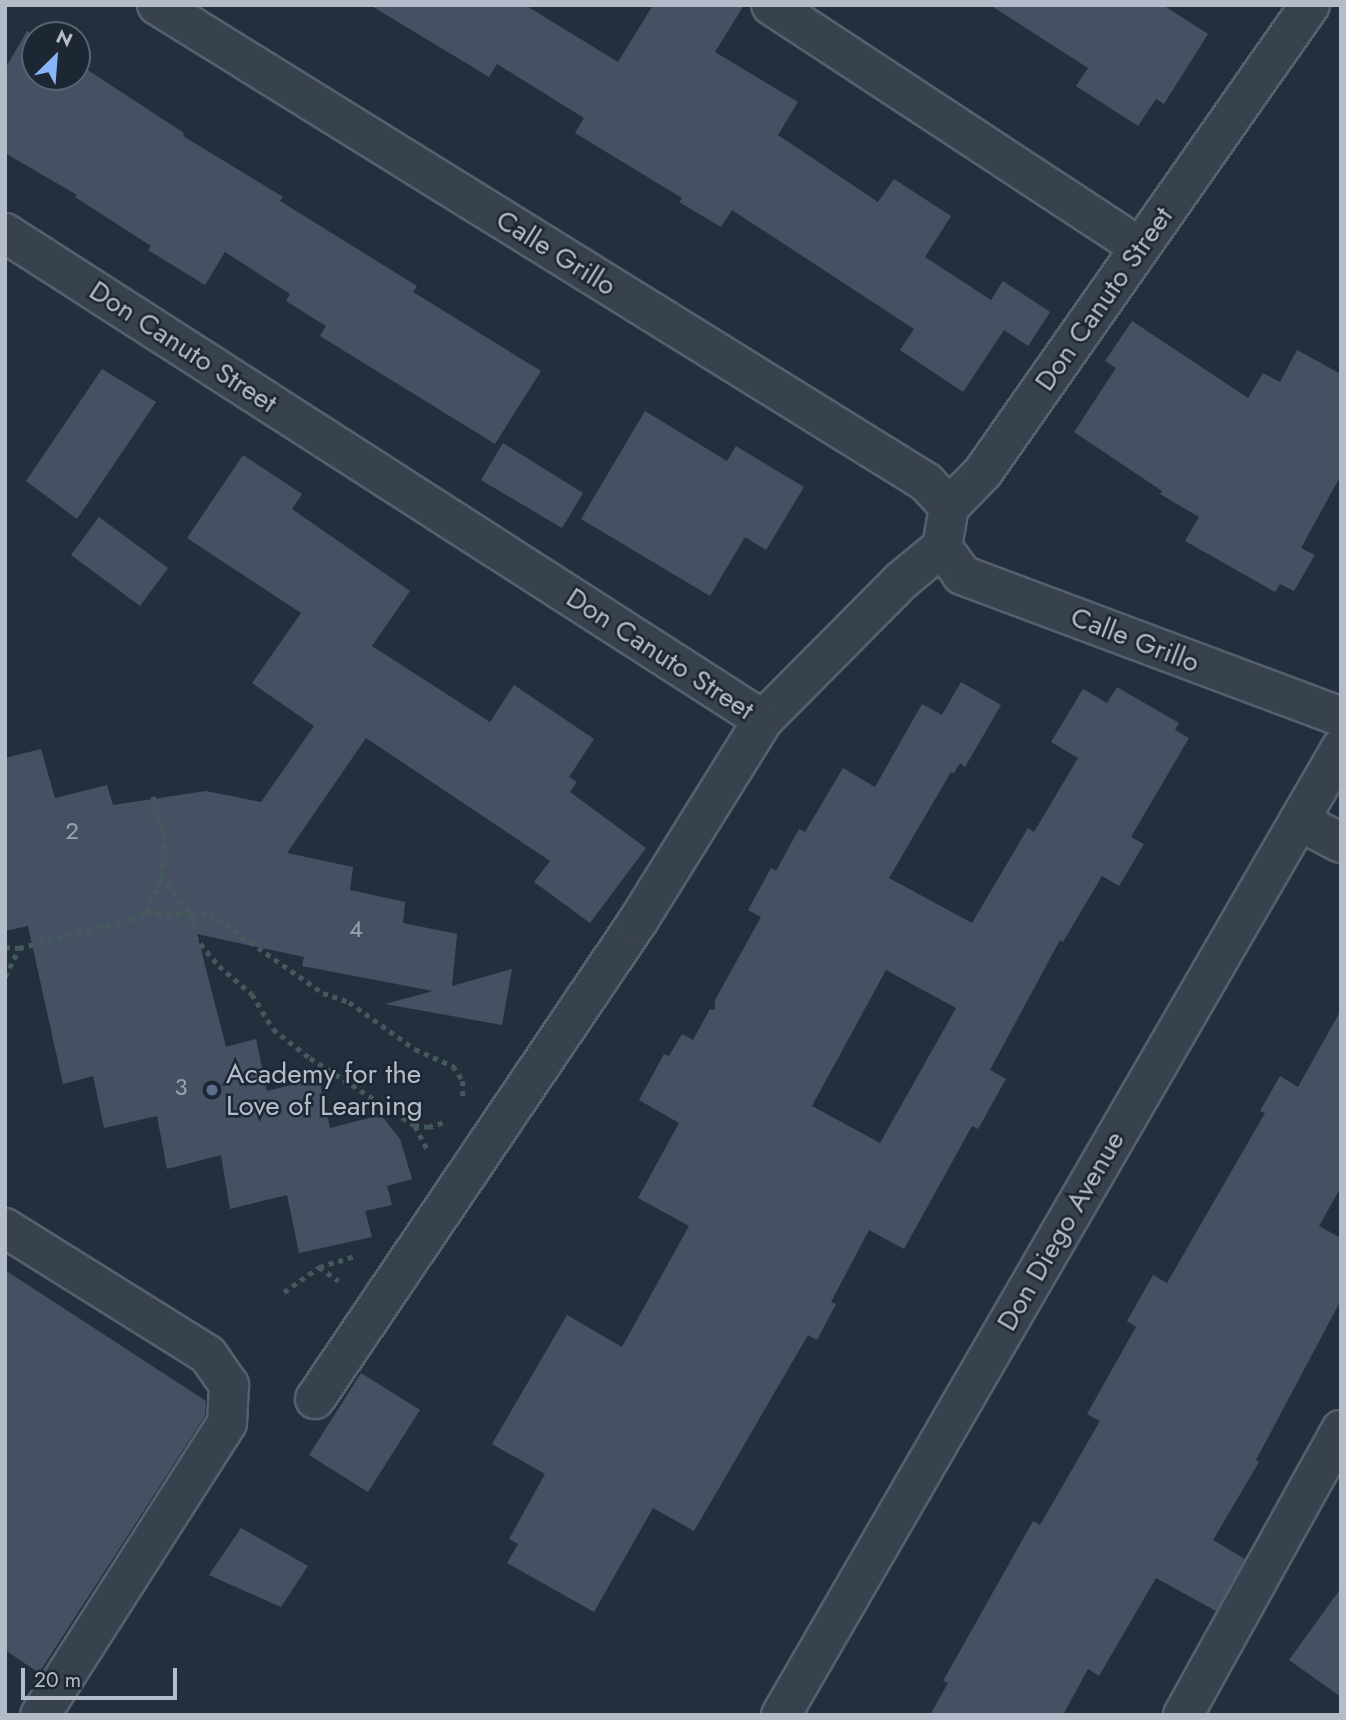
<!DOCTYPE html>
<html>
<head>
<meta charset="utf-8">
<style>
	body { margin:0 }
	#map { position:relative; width:1346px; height:1720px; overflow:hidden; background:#242f3e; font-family:Jost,sans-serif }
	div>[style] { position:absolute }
	.building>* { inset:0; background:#455162 }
	.path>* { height:4.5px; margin-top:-2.25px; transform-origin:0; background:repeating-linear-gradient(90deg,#44595c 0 5px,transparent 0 10px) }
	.roads { filter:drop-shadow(2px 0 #565f6c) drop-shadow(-2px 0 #565f6c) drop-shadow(0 2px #565f6c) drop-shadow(0 -2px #565f6c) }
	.minor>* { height:38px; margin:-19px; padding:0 19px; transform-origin:19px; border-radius:19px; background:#38414e }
	.dots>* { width:19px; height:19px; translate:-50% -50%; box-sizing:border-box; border:4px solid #1d2633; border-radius:50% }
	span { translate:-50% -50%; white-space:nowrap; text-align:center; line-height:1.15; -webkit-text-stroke:5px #1d2633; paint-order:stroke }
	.number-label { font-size:24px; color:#98a1af }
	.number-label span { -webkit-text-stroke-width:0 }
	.street-label { font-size:28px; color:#b4bcc9 }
	.poi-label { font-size:28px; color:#b4bcc9 }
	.left { translate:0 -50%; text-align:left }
	.frame { position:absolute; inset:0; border:7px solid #b4bcc9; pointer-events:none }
	.north { position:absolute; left:21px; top:21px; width:70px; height:70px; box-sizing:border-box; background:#1d2633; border:2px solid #59626f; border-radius:50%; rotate:25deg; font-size:19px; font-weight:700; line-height:28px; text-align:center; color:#b4bcc9 }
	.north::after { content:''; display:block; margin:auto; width:24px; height:32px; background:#8ab4f8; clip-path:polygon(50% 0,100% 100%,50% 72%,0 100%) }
	.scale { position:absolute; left:21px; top:1668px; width:156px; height:32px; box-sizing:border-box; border:4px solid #b4bcc9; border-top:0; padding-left:9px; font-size:21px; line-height:24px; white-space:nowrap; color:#b4bcc9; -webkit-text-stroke:5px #1d2633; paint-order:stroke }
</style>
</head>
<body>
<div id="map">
	<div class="building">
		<i style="clip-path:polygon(370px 5px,525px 5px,618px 62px,653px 5px,744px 5px,715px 52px,798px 102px,778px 135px,878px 202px,894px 179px,951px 216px,925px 257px,991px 300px,1003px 281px,1050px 312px,1028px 346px,1004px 330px,963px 392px,900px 350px,914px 329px,732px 210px,721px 227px,679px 202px,682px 198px,575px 133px,584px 118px,497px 64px,489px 77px)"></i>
		<i style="clip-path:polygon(990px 5px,1163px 5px,1208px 34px,1164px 104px,1156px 99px,1138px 126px,1076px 86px,1088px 68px)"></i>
		<i style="clip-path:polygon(27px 31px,35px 36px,35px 77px,77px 77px,77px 63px,184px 133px,183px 136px,283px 197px,280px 201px,417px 286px,413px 292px,541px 371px,495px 444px,320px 336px,326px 326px,286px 301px,290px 294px,225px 252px,205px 285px,148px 250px,151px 246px,75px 197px,77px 195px,5px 153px,5px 69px)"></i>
		<i style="clip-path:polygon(1132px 321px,1248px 398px,1263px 373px,1280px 382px,1297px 350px,1341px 374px,1341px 475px,1301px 548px,1315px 555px,1294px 591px,1280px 584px,1275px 592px,1185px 541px,1199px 517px,1160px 494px,1162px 491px,1074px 432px,1116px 368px,1105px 361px)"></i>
		<i style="clip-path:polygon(102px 369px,156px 402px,77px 519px,26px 481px)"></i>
		<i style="clip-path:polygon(645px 411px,727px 461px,736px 446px,804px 487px,766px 550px,745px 537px,710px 596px,581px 519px)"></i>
		<i style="clip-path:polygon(503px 443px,583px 493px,562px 528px,481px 480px)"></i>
		<i style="clip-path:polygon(243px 455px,302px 494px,292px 509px,410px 591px,372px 646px,490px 722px,514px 685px,594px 739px,569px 777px,577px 782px,570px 792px,646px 848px,590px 923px,534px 882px,550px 861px,366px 738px,287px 853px,353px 867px,350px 890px,405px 902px,403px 923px,457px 934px,452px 986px,512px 969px,502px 1025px,385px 1004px,433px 991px,302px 966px,304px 957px,197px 934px,226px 1047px,256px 1039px,267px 1091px,319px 1078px,330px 1128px,381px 1115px,400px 1139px,412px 1179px,387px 1186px,392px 1205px,365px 1211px,372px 1237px,299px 1253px,287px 1195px,230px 1209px,221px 1155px,167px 1169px,157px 1116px,104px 1128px,93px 1076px,63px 1084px,28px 926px,5px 931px,5px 758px,41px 749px,55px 798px,107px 785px,113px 805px,206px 791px,261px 802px,314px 726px,252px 683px,301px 613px,187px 538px)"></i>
		<i style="clip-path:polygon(99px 517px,168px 568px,140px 606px,71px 555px)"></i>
		<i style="clip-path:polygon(evenodd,961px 682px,1001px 705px,965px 767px,960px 763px,954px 773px,951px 772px,889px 878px,972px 923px,1028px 828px,1034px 832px,1078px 758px,1051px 742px,1083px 689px,1107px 703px,1117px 687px,1179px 723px,1175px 730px,1189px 738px,1131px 837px,1144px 844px,1119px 886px,1102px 876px,1063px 942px,1060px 940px,990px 1070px,1006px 1079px,978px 1129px,972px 1126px,904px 1249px,869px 1230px,831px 1302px,836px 1304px,817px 1340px,808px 1335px,694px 1531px,653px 1508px,594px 1612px,507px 1563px,518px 1544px,509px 1539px,545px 1474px,492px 1444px,567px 1315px,622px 1347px,689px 1226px,638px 1198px,679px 1123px,639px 1100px,664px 1054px,669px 1056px,682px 1034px,693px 1040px,710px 1009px,715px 1010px,715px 1000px,761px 917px,748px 910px,771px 868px,776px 871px,799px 829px,805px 832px,843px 768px,875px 787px,922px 704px,942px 715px,961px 682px,886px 970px,956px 1008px,880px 1143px,812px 1106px,886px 970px)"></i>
		<i style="clip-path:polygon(1341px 1010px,1341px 1187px,1319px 1226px,1341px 1238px,1341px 1300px,1256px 1460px,1259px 1462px,1213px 1540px,1245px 1559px,1216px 1611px,1156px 1578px,1099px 1676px,1088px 1669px,1063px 1715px,930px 1715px,948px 1683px,943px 1681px,1033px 1521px,1040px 1525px,1100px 1421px,1087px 1414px,1136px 1327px,1127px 1321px,1153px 1275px,1167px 1283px,1265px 1113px,1260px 1111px,1280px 1076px,1298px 1087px)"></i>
		<i style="clip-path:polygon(5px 1270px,206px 1401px,205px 1416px,39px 1673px,5px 1650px)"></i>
		<i style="clip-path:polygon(361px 1373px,420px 1410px,368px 1492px,309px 1455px)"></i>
		<i style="clip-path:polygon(241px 1528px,308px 1566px,281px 1607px,209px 1575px)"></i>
		<i style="clip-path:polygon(1341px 1588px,1341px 1697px,1289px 1660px)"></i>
	</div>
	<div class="path">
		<i style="left:161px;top:876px;width:48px;rotate:51.7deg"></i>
		<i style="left:191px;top:914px;width:18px;rotate:-3deg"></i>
		<i style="left:209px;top:913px;width:139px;rotate:35.1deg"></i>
		<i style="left:323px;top:993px;width:28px;rotate:19deg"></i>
		<i style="left:349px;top:1002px;width:81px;rotate:35.5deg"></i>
		<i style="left:415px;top:1049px;width:42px;rotate:24.1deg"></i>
		<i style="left:453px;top:1066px;width:18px;rotate:56deg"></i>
		<i style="left:463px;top:1081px;width:15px;rotate:90deg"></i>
		<i style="left:146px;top:912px;width:45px;rotate:2.5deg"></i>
		<i style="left:191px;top:914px;width:22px;rotate:82deg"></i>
		<i style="left:194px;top:936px;width:39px;rotate:50deg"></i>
		<i style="left:219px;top:966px;width:43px;rotate:40.3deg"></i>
		<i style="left:252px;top:994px;width:41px;rotate:59deg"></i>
		<i style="left:273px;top:1029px;width:47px;rotate:38.1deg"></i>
		<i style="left:310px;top:1058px;width:124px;rotate:32.8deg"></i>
		<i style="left:414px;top:1125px;width:14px;rotate:8deg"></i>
		<i style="left:428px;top:1127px;width:17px;rotate:-17deg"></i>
		<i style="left:5px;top:947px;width:14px;rotate:4deg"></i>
		<i style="left:19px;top:948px;width:116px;rotate:-14.5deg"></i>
		<i style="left:131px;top:919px;width:17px;rotate:-25deg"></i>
		<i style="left:146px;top:912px;width:37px;rotate:-66deg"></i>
		<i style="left:161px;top:878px;width:39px;rotate:-84deg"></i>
		<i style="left:165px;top:839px;width:44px;rotate:-105.9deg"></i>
		<i style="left:5px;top:977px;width:32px;rotate:-64deg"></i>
		<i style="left:415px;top:1126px;width:26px;rotate:62deg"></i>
		<i style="left:319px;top:1267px;width:38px;rotate:-17deg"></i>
		<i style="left:284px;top:1292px;width:43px;rotate:-35.5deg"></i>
		<i style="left:319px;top:1267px;width:24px;rotate:35deg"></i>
	</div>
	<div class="roads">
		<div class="minor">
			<i style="left:157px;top:5px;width:905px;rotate:31.81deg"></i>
			<i style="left:926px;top:482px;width:34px;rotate:47deg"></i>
			<i style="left:771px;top:5px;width:441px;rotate:33.3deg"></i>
			<i style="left:5px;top:233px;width:901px;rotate:32.72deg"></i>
			<i style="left:763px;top:720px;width:197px;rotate:-45.2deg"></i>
			<i style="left:902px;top:580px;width:52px;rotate:-39.5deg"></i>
			<i style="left:942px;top:547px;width:41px;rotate:-80.1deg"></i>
			<i style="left:949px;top:507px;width:49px;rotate:-45.8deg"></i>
			<i style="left:983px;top:472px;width:570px;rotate:-55deg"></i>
			<i style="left:942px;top:547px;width:34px;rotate:54deg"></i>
			<i style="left:962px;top:575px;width:405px;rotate:20.5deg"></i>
			<i style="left:1299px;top:821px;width:47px;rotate:27.6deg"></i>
			<i style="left:5px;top:1228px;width:239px;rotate:32deg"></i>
			<i style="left:208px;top:1355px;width:37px;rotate:55deg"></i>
			<i style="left:229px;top:1385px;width:38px;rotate:93deg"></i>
			<i style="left:227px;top:1423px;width:347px;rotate:122.6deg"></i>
			<i style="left:315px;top:1399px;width:577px;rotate:-55.95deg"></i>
			<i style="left:638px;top:921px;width:237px;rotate:-58.1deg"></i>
			<i style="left:781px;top:1715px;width:1117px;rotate:-59.92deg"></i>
			<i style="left:1183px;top:1715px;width:326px;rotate:-61deg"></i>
		</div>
	</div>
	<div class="dots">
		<i style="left:212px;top:1090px;background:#5c6f8a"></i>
	</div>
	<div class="number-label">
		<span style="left:72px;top:831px">2</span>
		<span style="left:356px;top:929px">4</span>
		<span style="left:181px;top:1087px">3</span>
	</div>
	<div class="street-label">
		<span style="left:556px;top:253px;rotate:32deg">Calle Grillo</span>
		<span style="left:1104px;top:299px;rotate:-55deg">Don Canuto Street</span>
		<span style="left:183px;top:347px;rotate:33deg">Don Canuto Street</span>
		<span style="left:1135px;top:640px;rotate:21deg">Calle Grillo</span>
		<span style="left:660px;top:654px;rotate:33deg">Don Canuto Street</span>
		<span style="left:1061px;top:1231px;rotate:-60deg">Don Diego Avenue</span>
	</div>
	<div class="poi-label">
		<span class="left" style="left:226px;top:1090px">Academy for the<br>Love of Learning</span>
	</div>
	<div class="frame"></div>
	<div class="north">N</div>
	<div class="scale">20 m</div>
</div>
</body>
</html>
